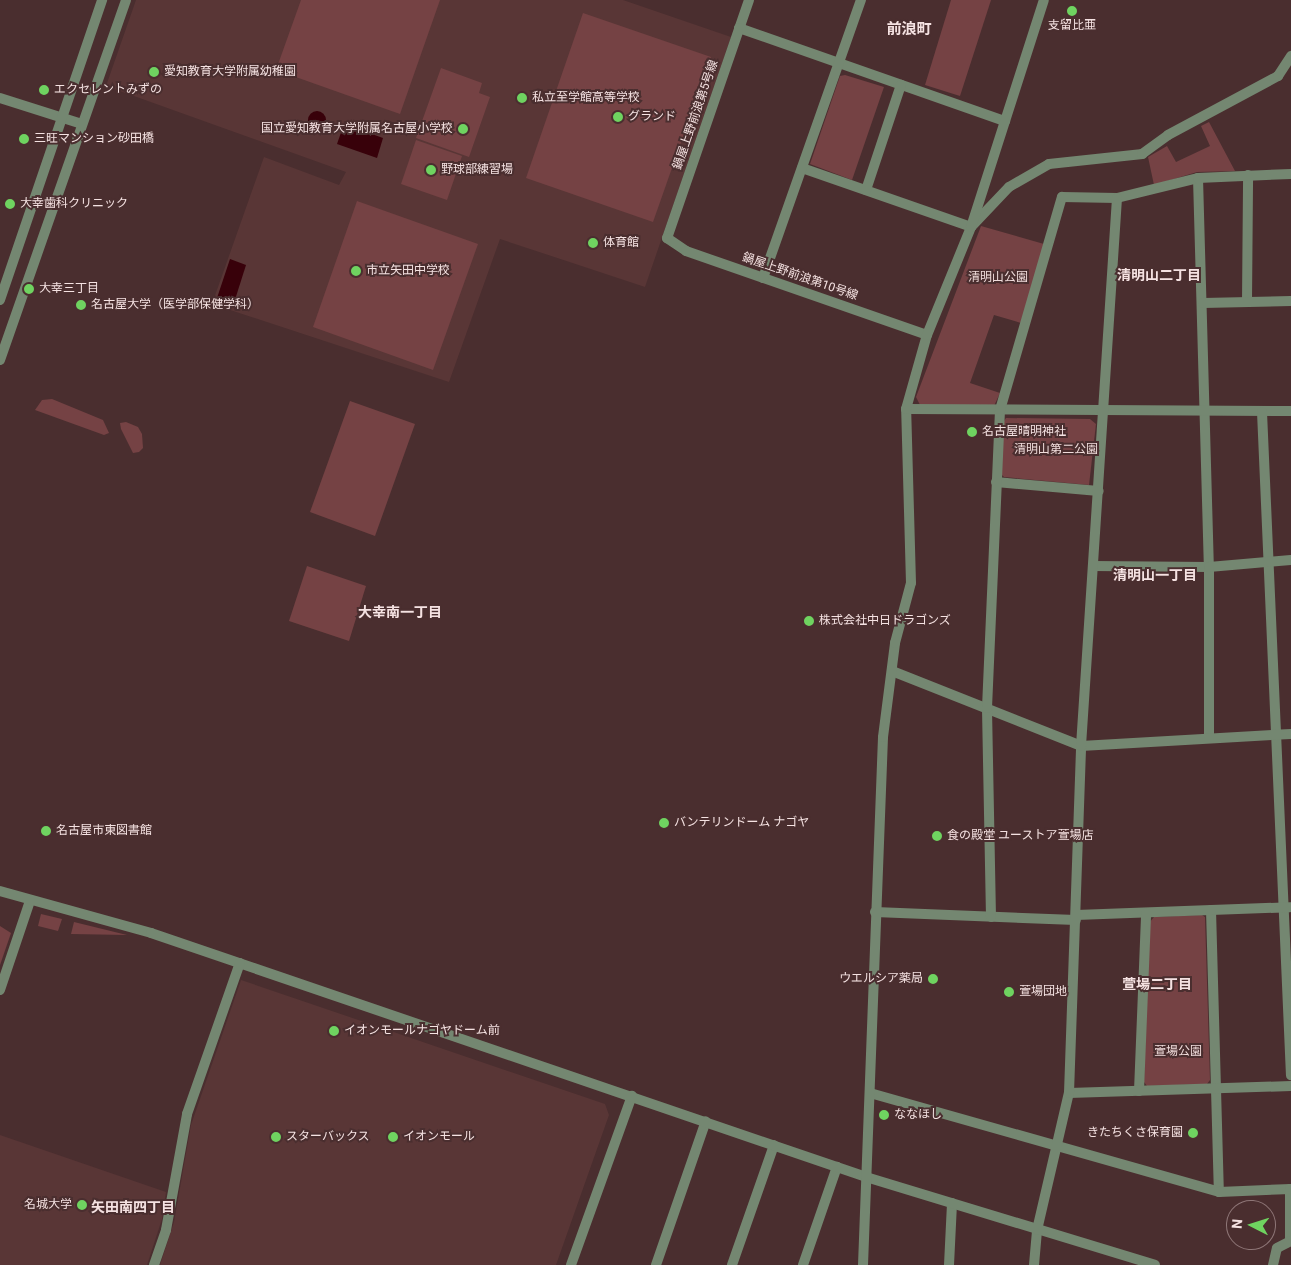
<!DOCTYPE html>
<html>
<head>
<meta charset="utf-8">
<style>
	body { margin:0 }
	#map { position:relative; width:1291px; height:1265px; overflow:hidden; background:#4a2e2f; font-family:Roboto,"Noto Sans JP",sans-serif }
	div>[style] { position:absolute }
	.built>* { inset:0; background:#593636 }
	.green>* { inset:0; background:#754244 }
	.water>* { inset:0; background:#38010a }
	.round { border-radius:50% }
	.minor>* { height:10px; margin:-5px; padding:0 5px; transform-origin:5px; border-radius:5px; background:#748771 }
	.tertiary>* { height:10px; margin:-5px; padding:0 5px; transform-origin:5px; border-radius:5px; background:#748771 }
	.dots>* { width:14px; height:14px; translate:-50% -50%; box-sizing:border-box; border:2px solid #4a2e2f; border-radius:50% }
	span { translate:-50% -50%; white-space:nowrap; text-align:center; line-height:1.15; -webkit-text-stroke:4px #4a2e2f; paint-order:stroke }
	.poi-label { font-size:12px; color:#f5e2e2 }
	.left { translate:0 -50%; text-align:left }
	.right { translate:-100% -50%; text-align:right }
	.street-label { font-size:12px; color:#f5e2e2 }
	.park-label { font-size:12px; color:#f1dddc }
	.neighbourhood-label { font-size:14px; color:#f5e2e2; font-weight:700 }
	.quarter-label { font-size:15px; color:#f5e2e2; font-weight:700 }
	.north { position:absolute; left:1226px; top:1200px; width:50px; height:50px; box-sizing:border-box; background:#4a2e2f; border:1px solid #8e7677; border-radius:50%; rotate:275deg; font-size:14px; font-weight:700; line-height:20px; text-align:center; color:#f5e2e2 }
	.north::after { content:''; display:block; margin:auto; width:18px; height:22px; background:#6fd360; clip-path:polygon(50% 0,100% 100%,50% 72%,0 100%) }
</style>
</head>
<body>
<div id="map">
	<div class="built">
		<i style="clip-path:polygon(136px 0,623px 0,731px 37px,645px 287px,500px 239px,449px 382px,212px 304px,264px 157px,339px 185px,346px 172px,106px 86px)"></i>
		<i style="clip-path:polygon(241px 980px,605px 1104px,609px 1115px,556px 1265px,160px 1265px,174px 1222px,191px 1125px)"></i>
		<i style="clip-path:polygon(0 1135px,166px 1192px,162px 1219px,147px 1265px,0 1265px)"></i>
	</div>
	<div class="green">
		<i style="clip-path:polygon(301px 0,440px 0,400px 114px,276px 70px)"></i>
		<i style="clip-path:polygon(951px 0,991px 0,960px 96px,925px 85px)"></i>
		<i style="clip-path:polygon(583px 13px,711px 57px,653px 222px,526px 178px)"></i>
		<i style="clip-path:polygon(441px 68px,482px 83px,479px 93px,490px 97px,469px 157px,416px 138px)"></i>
		<i style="clip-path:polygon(845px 75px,884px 87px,852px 180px,810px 164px,840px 76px)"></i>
		<i style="clip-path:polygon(1209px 122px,1235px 171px,1197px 172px,1154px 185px,1148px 157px,1167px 146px,1176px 162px,1210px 146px,1201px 126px)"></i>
		<i style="clip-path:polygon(416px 140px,462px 156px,447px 200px,401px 184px)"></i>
		<i style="clip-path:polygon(357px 201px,478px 244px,433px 370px,313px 327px)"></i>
		<i style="clip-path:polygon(981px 226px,1044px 244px,1021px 323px,994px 315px,970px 383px,1000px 393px,994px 406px,920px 405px,916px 397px)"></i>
		<i style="clip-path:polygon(52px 399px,103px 420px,109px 433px,104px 435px,35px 410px,42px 400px)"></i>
		<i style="clip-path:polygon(350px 401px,415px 424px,375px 536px,310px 512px)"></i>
		<i style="clip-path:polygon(1006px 418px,1090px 419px,1096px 424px,1089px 485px,1004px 477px,1000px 473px,1002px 424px)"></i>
		<i style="clip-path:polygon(126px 422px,138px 427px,142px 434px,143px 448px,139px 452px,133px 453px,121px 429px,120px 423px)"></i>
		<i style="clip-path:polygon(307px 566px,366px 586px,349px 641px,289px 621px)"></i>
		<i style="clip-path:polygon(41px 914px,62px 919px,58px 931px,38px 926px)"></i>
		<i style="clip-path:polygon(1202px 915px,1205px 917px,1210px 1080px,1207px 1084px,1147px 1086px,1144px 1082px,1149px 923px,1154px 917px)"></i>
		<i style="clip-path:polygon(74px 922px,127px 935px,71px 934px)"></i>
		<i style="clip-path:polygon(0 926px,11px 933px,0 965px)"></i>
	</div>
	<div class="water">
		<i class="round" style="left:308px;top:111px;width:18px;height:18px"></i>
		<i style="clip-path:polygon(344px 124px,383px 138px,377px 158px,337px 144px)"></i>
		<i style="clip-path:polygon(230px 259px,246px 265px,233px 306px,216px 301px)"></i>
	</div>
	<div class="minor">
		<i style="left:749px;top:0;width:252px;rotate:109deg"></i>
		<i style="left:667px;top:238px;width:23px;rotate:34deg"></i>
		<i style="left:686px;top:251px;width:255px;rotate:19.2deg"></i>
		<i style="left:739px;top:28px;width:282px;rotate:19.3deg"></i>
		<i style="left:0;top:98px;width:86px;rotate:17.6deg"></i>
		<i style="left:802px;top:168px;width:179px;rotate:19.2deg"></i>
		<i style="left:971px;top:227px;width:55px;rotate:-46.5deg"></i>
		<i style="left:1009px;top:187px;width:46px;rotate:-29.9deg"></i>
		<i style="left:1049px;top:164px;width:94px;rotate:-6.1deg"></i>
		<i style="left:1142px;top:154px;width:32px;rotate:-36deg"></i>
		<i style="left:1168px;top:135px;width:125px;rotate:-28.2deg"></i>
		<i style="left:1278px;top:76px;width:24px;rotate:-57deg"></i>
		<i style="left:1198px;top:178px;width:389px;rotate:88.4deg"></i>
		<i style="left:1209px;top:567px;width:171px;rotate:90deg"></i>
		<i style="left:866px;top:190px;width:111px;rotate:-71.6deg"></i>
		<i style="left:763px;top:278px;width:295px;rotate:-70.6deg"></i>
		<i style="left:1247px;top:301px;width:126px;rotate:-89.5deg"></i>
		<i style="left:1203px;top:303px;width:88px;rotate:-1.3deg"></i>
		<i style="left:906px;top:409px;width:385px;rotate:0.3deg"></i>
		<i style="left:1262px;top:412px;width:664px;rotate:87.5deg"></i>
		<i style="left:996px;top:482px;width:103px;rotate:5deg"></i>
		<i style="left:1093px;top:566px;width:116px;rotate:0.5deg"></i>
		<i style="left:1209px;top:567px;width:82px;rotate:-4.9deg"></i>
		<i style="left:892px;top:671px;width:203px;rotate:21.6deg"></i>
		<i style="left:1081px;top:746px;width:210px;rotate:-3.3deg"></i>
		<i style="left:1211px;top:910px;width:282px;rotate:88.4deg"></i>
		<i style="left:875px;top:912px;width:201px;rotate:2.3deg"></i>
		<i style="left:1076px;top:915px;width:214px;rotate:-2.1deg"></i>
		<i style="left:991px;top:917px;width:209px;rotate:-91.1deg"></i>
		<i style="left:987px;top:708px;width:298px;rotate:-87.5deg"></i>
		<i style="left:1000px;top:410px;width:222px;rotate:-73.8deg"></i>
		<i style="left:1062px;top:197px;width:55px;rotate:1deg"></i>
		<i style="left:1117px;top:198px;width:83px;rotate:-13.9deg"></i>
		<i style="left:1198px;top:178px;width:93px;rotate:-2.5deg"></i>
		<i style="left:0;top:990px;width:94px;rotate:-71.4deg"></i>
		<i style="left:1139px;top:1091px;width:178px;rotate:-87.7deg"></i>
		<i style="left:870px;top:1093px;width:363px;rotate:15.8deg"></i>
		<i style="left:1219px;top:1192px;width:72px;rotate:-2.4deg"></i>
		<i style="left:1069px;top:1093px;width:222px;rotate:-1.8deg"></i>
		<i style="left:1290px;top:1189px;width:52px;rotate:90deg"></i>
		<i style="left:571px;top:1265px;width:180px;rotate:-70.2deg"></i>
		<i style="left:656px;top:1265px;width:152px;rotate:-70.9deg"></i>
		<i style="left:732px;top:1265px;width:127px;rotate:-70.7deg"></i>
		<i style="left:803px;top:1265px;width:104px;rotate:-70.9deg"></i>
		<i style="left:949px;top:1265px;width:62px;rotate:-87.2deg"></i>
		<i style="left:1034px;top:1265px;width:35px;rotate:-85deg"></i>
		<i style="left:1037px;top:1230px;width:141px;rotate:-76.9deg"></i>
		<i style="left:1069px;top:1093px;width:347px;rotate:-88deg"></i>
		<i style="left:1081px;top:746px;width:549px;rotate:-86.24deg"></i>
		<i style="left:1273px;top:1265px;width:17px;rotate:-77deg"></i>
		<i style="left:1277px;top:1248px;width:16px;rotate:-27deg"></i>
	</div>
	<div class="tertiary">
		<i style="left:0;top:300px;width:317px;rotate:-71.2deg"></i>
		<i style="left:0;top:360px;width:381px;rotate:-70.7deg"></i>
		<i style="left:0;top:891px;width:157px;rotate:15.5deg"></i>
		<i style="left:151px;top:933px;width:755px;rotate:18.84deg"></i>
		<i style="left:866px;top:1177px;width:302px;rotate:16.9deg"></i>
		<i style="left:154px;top:1265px;width:37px;rotate:-71deg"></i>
		<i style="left:166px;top:1230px;width:118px;rotate:-79.7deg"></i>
		<i style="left:187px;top:1114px;width:160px;rotate:-70.7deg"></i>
		<i style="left:863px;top:1265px;width:528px;rotate:-87.83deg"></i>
		<i style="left:883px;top:737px;width:95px;rotate:-82.7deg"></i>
		<i style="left:895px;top:643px;width:62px;rotate:-75.1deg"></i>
		<i style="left:911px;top:583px;width:174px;rotate:-91.6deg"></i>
		<i style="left:906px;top:409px;width:77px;rotate:-74.2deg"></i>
		<i style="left:927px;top:335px;width:117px;rotate:-67.8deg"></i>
		<i style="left:971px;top:227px;width:238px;rotate:-72.2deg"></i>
	</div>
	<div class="dots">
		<i style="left:1072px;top:11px;background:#6fd360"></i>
		<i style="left:154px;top:72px;background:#6fd360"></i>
		<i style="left:44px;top:90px;background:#6fd360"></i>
		<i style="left:522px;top:98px;background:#6fd360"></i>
		<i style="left:618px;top:117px;background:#6fd360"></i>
		<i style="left:463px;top:129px;background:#6fd360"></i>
		<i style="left:24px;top:139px;background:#6fd360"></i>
		<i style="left:431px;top:170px;background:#6fd360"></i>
		<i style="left:10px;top:204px;background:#6fd360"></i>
		<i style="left:593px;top:243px;background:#6fd360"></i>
		<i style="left:356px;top:271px;background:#6fd360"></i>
		<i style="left:29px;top:289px;background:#6fd360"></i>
		<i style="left:81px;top:305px;background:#6fd360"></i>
		<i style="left:972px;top:432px;background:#6fd360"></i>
		<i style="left:809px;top:621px;background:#6fd360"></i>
		<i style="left:664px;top:823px;background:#6fd360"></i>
		<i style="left:46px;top:831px;background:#6fd360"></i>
		<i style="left:937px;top:836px;background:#6fd360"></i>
		<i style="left:933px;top:979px;background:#6fd360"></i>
		<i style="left:1009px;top:992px;background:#6fd360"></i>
		<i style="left:334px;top:1031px;background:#6fd360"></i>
		<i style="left:884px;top:1115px;background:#6fd360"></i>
		<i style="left:1193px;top:1133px;background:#6fd360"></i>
		<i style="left:276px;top:1137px;background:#6fd360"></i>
		<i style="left:393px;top:1137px;background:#6fd360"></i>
		<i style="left:82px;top:1205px;background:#6fd360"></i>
	</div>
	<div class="poi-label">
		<span style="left:1072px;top:26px">支留比亜</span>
		<span class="left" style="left:164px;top:72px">愛知教育大学附属幼稚園</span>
		<span class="left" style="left:54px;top:90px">エクセレントみずの</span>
		<span class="left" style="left:532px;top:98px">私立至学館高等学校</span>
		<span class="left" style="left:628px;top:117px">グランド</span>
		<span class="right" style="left:453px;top:129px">国立愛知教育大学附属名古屋小学校</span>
		<span class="left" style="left:34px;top:139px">三旺マンション砂田橋</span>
		<span class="left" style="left:441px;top:170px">野球部練習場</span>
		<span class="left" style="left:20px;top:204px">大幸歯科クリニック</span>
		<span class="left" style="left:603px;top:243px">体育館</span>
		<span class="left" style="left:366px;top:271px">市立矢田中学校</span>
		<span class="left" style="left:39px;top:289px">大幸三丁目</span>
		<span class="left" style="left:91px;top:305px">名古屋大学（医学部保健学科）</span>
		<span class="left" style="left:982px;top:432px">名古屋晴明神社</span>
		<span class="left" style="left:819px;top:621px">株式会社中日ドラゴンズ</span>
		<span class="left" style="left:674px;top:823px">バンテリンドーム ナゴヤ</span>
		<span class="left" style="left:56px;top:831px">名古屋市東図書館</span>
		<span class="left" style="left:947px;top:836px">食の殿堂 ユーストア萱場店</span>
		<span class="right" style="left:923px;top:979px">ウエルシア薬局</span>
		<span class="left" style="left:1019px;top:992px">萱場団地</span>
		<span class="left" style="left:344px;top:1031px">イオンモールナゴヤドーム前</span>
		<span class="left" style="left:894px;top:1115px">ななほし</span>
		<span class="right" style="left:1183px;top:1133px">きたちくさ保育園</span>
		<span class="left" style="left:286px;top:1137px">スターバックス</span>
		<span class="left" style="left:403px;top:1137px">イオンモール</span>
		<span class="right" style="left:72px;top:1205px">名城大学</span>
	</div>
	<div class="street-label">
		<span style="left:696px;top:115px;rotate:-71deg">鍋屋上野前浪第5号線</span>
		<span style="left:800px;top:277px;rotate:19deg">鍋屋上野前浪第10号線</span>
	</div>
	<div class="park-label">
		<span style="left:998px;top:278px">清明山公園</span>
		<span style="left:1056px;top:450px">清明山第二公園</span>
		<span style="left:1178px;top:1052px">萱場公園</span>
	</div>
	<div class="neighbourhood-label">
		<span style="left:1159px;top:275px">清明山二丁目</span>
		<span style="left:1155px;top:575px">清明山一丁目</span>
		<span style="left:400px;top:612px">大幸南一丁目</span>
		<span style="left:1157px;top:984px">萱場二丁目</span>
		<span style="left:133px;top:1207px">矢田南四丁目</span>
	</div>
	<div class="quarter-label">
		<span style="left:909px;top:30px">前浪町</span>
	</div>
	<div class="north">N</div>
</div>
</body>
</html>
